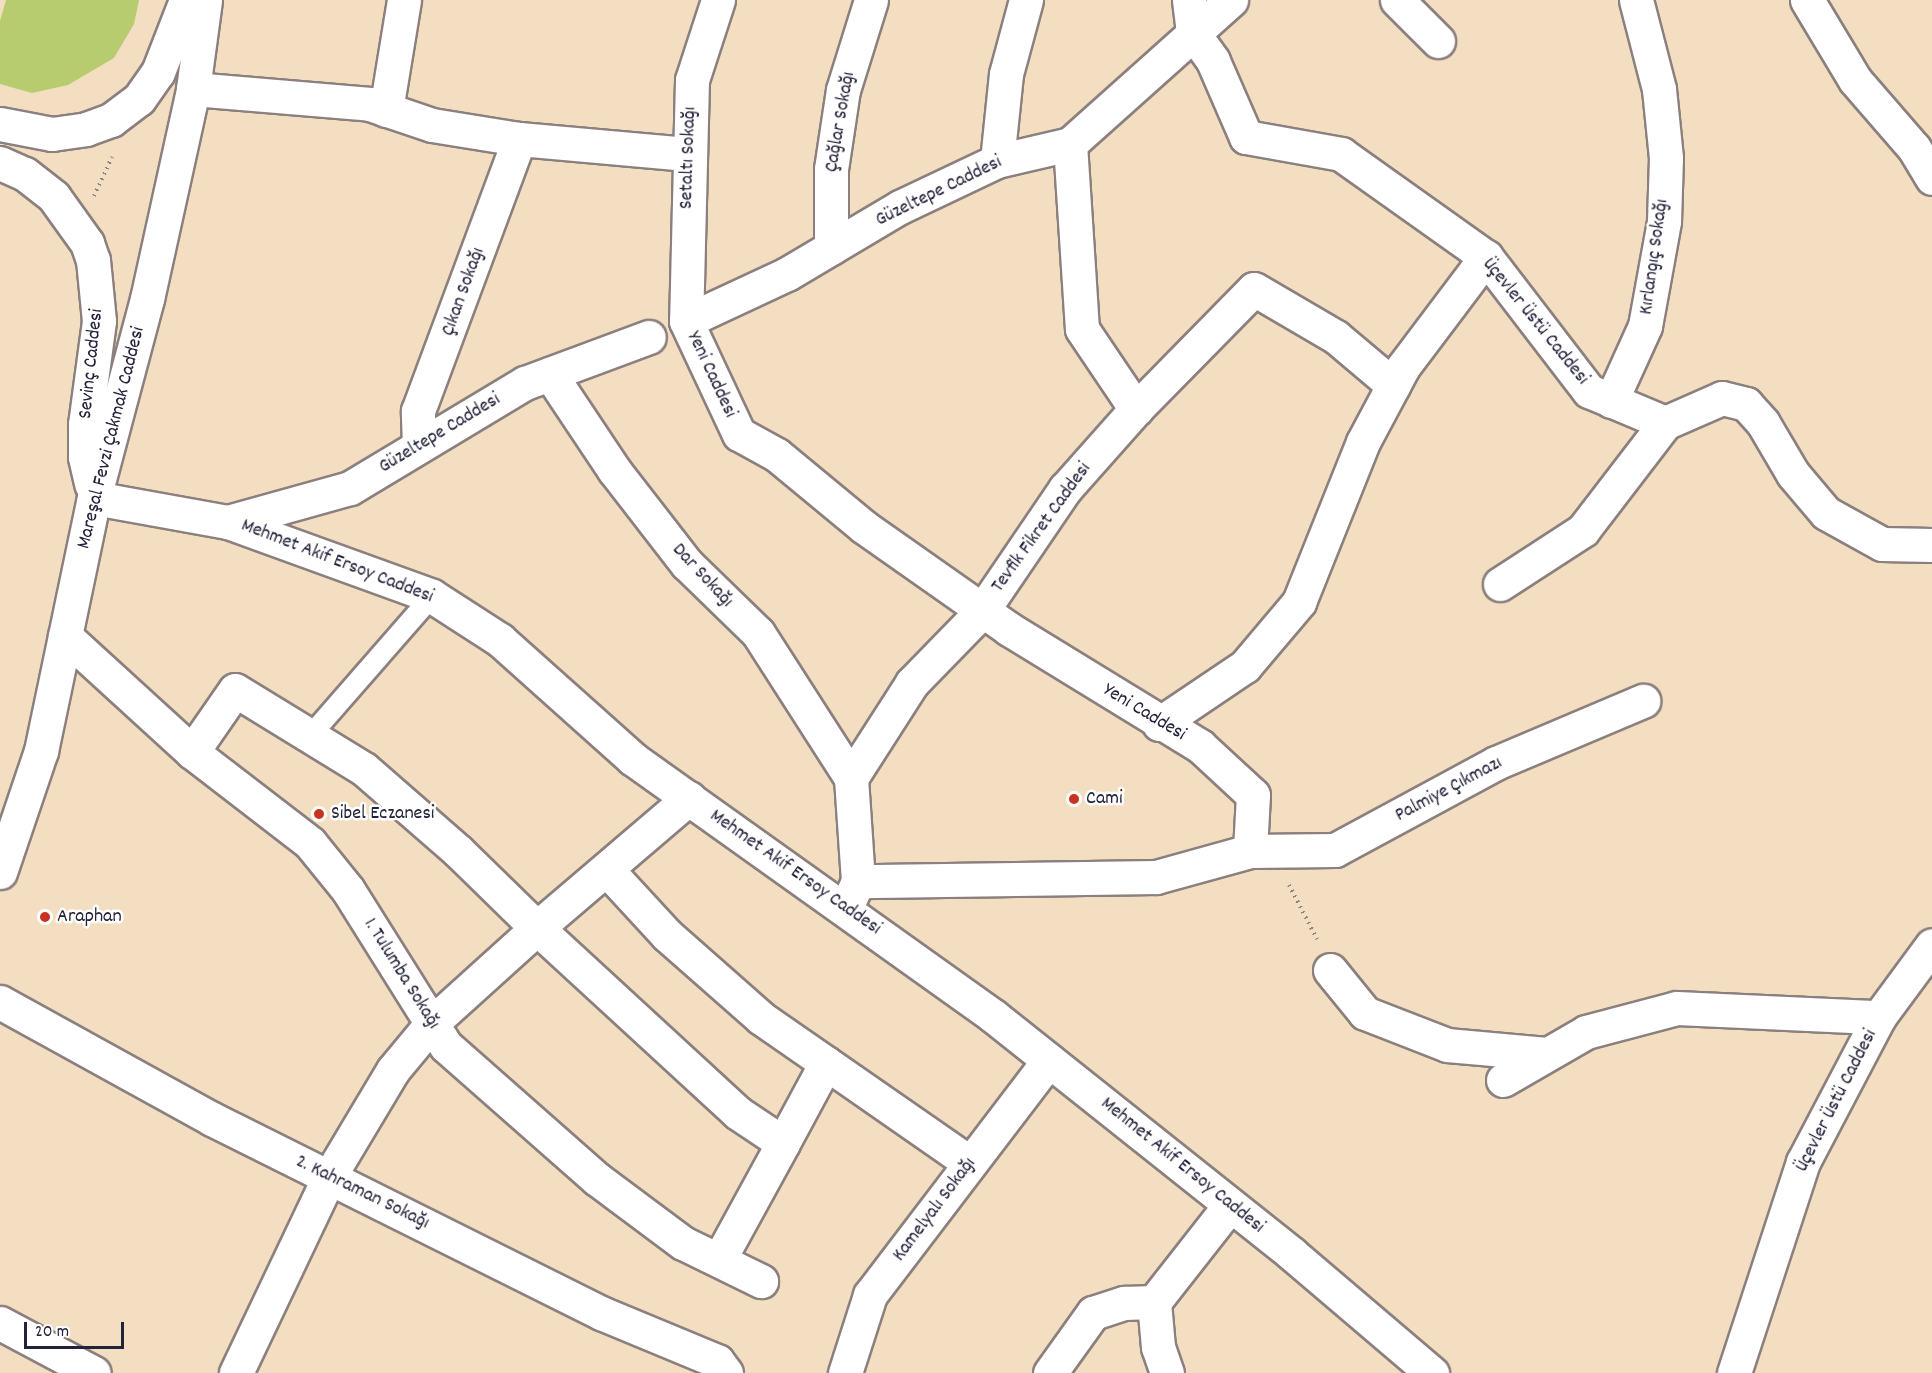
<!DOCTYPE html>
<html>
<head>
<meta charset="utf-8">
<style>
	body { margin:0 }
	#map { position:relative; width:1932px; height:1373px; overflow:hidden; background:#f4dec1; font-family:Dekko,sans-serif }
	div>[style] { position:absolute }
	.green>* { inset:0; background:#b7cc6f }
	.path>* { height:4px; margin-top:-2px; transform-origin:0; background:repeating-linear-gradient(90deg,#8b807e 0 1.5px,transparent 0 6px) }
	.roads { filter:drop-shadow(2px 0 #8b807e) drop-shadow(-2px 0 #8b807e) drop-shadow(0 2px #8b807e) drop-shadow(0 -2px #8b807e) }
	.service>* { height:20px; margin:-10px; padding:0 10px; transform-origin:10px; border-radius:10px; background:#fff }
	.minor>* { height:33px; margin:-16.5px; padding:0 16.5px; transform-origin:16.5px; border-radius:16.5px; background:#fff }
	.tertiary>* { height:33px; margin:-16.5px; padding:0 16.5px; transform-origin:16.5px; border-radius:16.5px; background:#fff }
	.primary>* { height:33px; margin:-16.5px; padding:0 16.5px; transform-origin:16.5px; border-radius:16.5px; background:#fff }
	.dots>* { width:16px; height:16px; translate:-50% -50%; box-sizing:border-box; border:3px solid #fff; border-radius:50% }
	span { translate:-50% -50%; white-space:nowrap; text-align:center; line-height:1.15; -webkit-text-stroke:5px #fff; paint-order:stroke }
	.street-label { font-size:20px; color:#22223b }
	.poi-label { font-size:20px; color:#22223b }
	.left { translate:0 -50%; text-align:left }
	.scale { position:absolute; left:24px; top:1322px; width:100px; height:27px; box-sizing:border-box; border:3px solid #22223b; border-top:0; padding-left:8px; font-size:18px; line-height:21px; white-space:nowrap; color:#22223b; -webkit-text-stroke:4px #fff; paint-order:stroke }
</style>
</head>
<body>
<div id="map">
	<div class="green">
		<i style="clip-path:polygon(6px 0,139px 0,134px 24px,114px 58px,68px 85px,32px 93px,0 84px,0 21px)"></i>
	</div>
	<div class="path">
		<i style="left:94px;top:196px;width:43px;rotate:-65.2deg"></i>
		<i style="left:1289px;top:885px;width:61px;rotate:62.6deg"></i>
	</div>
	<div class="roads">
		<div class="service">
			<i style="left:310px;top:736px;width:186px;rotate:-48.9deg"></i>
		</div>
		<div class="minor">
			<i style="left:718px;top:0;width:84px;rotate:108deg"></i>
			<i style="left:692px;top:80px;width:241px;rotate:91.4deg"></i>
			<i style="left:686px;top:321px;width:125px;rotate:64.9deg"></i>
			<i style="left:739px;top:434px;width:43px;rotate:28.9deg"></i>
			<i style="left:777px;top:455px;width:113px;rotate:39.6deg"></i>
			<i style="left:864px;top:527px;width:177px;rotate:35.1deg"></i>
			<i style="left:1009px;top:629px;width:224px;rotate:31.5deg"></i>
			<i style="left:1200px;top:746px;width:72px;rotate:42.8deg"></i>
			<i style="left:1253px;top:795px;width:56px;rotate:93.1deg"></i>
			<i style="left:1250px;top:851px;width:98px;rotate:164.5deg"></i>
			<i style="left:1156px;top:877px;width:298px;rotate:179.2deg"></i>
			<i style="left:858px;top:881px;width:30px;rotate:114deg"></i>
			<i style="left:1189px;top:0;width:33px;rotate:83deg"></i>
			<i style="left:1193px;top:33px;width:34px;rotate:54deg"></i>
			<i style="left:1213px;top:61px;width:83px;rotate:66.5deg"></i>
			<i style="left:1246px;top:137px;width:97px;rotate:10.1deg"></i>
			<i style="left:1341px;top:154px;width:178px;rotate:35.4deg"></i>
			<i style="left:1486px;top:257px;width:169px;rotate:52.5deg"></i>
			<i style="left:1589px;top:391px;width:82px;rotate:22.8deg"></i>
			<i style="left:1665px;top:423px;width:62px;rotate:-23.7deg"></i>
			<i style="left:1722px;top:398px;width:25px;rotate:14deg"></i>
			<i style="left:1746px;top:404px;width:25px;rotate:48deg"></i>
			<i style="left:1763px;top:423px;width:59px;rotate:59.5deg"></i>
			<i style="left:1793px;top:474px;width:51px;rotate:49.8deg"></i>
			<i style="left:1826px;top:513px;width:64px;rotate:29deg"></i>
			<i style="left:1882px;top:544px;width:50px;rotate:1.1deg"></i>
			<i style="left:1397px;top:0;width:58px;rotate:45deg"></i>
			<i style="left:1807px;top:0;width:93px;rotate:59deg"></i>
			<i style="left:1855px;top:80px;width:90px;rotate:49.1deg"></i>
			<i style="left:1914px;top:148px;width:35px;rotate:59deg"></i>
			<i style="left:193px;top:89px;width:178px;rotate:4.8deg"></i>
			<i style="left:370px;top:104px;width:65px;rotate:18.7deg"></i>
			<i style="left:432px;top:125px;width:88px;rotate:9.1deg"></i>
			<i style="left:519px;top:139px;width:169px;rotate:5.1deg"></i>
			<i style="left:386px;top:110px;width:111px;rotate:-80.7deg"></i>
			<i style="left:1070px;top:144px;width:185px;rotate:86.3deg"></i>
			<i style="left:1082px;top:329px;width:97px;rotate:56deg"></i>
			<i style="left:997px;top:161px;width:87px;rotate:-84.1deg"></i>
			<i style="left:1006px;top:74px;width:77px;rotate:-74.9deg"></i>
			<i style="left:831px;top:248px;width:79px;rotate:-90deg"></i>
			<i style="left:831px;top:169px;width:80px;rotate:-81.4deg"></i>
			<i style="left:843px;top:90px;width:94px;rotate:-72.7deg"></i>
			<i style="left:550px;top:374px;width:115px;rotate:56.3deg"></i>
			<i style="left:614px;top:470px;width:119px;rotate:52.2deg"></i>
			<i style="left:687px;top:564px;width:99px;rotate:44.2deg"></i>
			<i style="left:758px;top:633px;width:172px;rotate:57.3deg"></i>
			<i style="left:1611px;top:401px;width:82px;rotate:-65.6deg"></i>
			<i style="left:1645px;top:326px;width:107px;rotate:-79.7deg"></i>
			<i style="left:1664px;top:221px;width:63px;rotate:-88.2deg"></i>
			<i style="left:1666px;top:158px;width:69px;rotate:-95.8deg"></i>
			<i style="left:1659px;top:89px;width:92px;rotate:-104.5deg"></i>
			<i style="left:419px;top:446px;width:35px;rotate:-92deg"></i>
			<i style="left:418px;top:411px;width:290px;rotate:-69.6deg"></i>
			<i style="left:1500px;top:584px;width:99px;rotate:-33deg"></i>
			<i style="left:1583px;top:530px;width:135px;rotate:-52.5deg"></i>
			<i style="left:65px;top:636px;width:172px;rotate:42.4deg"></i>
			<i style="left:192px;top:752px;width:149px;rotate:37.6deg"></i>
			<i style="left:310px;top:843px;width:60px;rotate:51deg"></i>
			<i style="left:348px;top:890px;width:184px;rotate:57.9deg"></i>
			<i style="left:446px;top:1046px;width:201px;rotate:41.4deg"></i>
			<i style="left:597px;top:1179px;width:107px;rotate:36.7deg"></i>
			<i style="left:683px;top:1243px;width:87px;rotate:26deg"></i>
			<i style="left:1159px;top:724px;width:104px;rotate:-34deg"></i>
			<i style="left:1245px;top:666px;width:84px;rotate:-49.8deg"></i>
			<i style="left:1299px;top:602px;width:172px;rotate:-68.2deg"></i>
			<i style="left:1363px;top:442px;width:85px;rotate:-61.9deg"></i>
			<i style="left:1403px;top:367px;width:138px;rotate:-53deg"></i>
			<i style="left:192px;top:752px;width:75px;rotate:-55.3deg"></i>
			<i style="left:235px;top:690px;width:151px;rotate:31.5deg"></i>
			<i style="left:364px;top:769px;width:125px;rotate:41.1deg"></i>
			<i style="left:458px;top:851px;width:110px;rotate:44.3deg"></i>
			<i style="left:537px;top:928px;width:142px;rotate:137.9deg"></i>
			<i style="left:432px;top:1023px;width:61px;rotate:129.7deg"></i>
			<i style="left:393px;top:1070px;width:125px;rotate:120.9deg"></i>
			<i style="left:329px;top:1177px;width:217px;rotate:115.4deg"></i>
			<i style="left:689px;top:798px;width:200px;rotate:139.5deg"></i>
			<i style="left:537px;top:928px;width:273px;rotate:42.6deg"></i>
			<i style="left:738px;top:1113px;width:54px;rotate:33.7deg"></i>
			<i style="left:783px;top:1143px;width:133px;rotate:118.7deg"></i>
			<i style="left:1250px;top:851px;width:85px;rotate:-0.7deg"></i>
			<i style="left:1335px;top:850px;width:183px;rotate:-28.4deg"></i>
			<i style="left:1496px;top:763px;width:160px;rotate:-22.9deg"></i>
			<i style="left:608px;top:871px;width:87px;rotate:47.3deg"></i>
			<i style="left:667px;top:935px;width:125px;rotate:41.4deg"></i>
			<i style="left:761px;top:1018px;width:79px;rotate:34.7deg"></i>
			<i style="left:826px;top:1063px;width:91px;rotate:118.3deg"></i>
			<i style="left:858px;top:881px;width:103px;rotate:-93.9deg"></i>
			<i style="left:851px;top:778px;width:113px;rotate:-57.3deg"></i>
			<i style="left:912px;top:683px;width:100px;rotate:-45.8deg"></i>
			<i style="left:982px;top:611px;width:148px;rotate:-55.8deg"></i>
			<i style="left:1065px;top:489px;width:107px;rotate:-48.4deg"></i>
			<i style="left:1136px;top:409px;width:168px;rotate:-45.5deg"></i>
			<i style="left:1254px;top:289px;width:95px;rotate:30.3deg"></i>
			<i style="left:1336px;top:337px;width:75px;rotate:40.1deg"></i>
			<i style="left:1330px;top:970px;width:55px;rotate:50.9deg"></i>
			<i style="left:1365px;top:1013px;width:88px;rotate:21.3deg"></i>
			<i style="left:1447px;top:1045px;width:100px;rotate:5.1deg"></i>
			<i style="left:0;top:1002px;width:242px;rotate:28.9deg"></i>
			<i style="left:212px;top:1119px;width:435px;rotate:26.5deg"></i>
			<i style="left:601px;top:1313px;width:126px;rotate:22.5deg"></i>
			<i style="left:717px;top:1361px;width:15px;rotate:53deg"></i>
			<i style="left:826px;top:1063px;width:175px;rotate:34.8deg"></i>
			<i style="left:1503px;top:1080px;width:96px;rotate:-30deg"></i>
			<i style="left:1586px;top:1032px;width:94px;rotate:-14.8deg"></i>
			<i style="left:1677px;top:1008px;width:202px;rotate:2.6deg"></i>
			<i style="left:0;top:1323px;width:106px;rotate:28deg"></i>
			<i style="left:845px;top:1373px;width:82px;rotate:-72.2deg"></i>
			<i style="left:870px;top:1295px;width:295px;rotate:-52.7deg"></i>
			<i style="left:1050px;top:1373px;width:74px;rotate:-54.4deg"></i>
			<i style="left:1093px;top:1313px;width:33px;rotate:-18deg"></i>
			<i style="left:1124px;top:1303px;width:30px;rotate:-2deg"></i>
		</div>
		<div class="tertiary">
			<i style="left:686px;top:321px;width:111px;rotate:-25deg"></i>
			<i style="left:787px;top:274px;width:131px;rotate:-30.7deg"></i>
			<i style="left:900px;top:207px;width:107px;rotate:-25.4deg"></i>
			<i style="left:997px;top:161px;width:75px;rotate:-13.1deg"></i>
			<i style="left:1070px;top:144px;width:216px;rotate:-41.8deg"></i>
			<i style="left:94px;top:498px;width:136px;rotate:10.2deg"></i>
			<i style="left:228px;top:522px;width:217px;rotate:19.9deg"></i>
			<i style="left:432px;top:596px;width:81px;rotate:32.9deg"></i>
			<i style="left:500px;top:640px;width:178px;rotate:41.8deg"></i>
			<i style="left:633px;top:759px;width:441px;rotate:35.5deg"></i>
			<i style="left:992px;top:1015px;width:384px;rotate:38.5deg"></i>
			<i style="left:1292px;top:1254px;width:184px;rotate:40.4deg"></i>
			<i style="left:228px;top:522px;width:127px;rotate:-15.6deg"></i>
			<i style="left:350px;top:488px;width:204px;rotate:-31deg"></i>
			<i style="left:525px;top:383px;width:132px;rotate:-20.4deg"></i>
			<i style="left:1167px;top:1373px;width:28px;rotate:-109deg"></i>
			<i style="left:1158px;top:1347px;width:45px;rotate:-95.1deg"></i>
			<i style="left:1154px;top:1302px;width:123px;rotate:-51.9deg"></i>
			<i style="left:1734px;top:1373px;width:222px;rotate:-71.9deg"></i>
			<i style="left:1803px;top:1162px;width:164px;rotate:-62.3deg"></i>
			<i style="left:1879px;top:1017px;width:89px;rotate:-53.6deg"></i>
		</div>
		<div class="primary">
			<i style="left:0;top:124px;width:53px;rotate:10.9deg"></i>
			<i style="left:52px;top:134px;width:34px;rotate:-8deg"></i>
			<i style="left:86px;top:129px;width:27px;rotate:-20deg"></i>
			<i style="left:111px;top:120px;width:35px;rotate:-37deg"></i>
			<i style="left:139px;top:99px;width:33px;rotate:-55deg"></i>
			<i style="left:158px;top:72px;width:77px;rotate:-68.7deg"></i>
			<i style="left:0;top:163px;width:27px;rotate:24deg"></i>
			<i style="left:25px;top:174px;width:37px;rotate:38deg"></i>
			<i style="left:54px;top:197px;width:57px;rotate:54.3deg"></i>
			<i style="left:87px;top:243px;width:18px;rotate:71deg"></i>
			<i style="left:93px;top:260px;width:61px;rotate:84.4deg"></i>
			<i style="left:99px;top:321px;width:104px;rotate:97.7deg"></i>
			<i style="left:85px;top:424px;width:33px;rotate:90deg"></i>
			<i style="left:85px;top:457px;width:28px;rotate:77deg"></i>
			<i style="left:0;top:872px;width:128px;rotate:-71.3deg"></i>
			<i style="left:41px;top:751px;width:258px;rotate:-78.2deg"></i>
			<i style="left:94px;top:498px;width:206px;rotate:-75.1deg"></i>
			<i style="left:147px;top:299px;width:215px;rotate:-77.6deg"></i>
			<i style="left:193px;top:89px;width:90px;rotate:-82.3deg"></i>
		</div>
	</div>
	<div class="dots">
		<i style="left:1074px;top:799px;background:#c8321e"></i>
		<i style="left:319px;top:814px;background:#c8321e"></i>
		<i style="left:45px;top:917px;background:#c8321e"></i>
	</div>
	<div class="street-label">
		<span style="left:841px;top:122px;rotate:-80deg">Çağlar Sokağı</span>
		<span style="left:689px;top:158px;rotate:-88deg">Setaltı Sokağı</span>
		<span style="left:939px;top:192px;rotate:-26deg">Güzeltepe Caddesi</span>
		<span style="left:1655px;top:257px;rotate:-82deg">Kırlangıç Sokağı</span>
		<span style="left:464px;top:292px;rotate:-70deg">Çıkan Sokağı</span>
		<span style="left:1535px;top:322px;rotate:51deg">Üçevler Üstü Caddesi</span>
		<span style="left:92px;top:364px;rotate:-84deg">Sevinç Caddesi</span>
		<span style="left:711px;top:375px;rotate:65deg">Yeni Caddesi</span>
		<span style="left:440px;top:434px;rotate:-31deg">Güzeltepe Caddesi</span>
		<span style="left:112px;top:438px;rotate:-76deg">Mareşal Fevzi Çakmak Caddesi</span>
		<span style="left:1042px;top:528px;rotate:-54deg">Tevfik Fikret Caddesi</span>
		<span style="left:337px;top:562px;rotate:21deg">Mehmet Akif Ersoy Caddesi</span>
		<span style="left:702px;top:576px;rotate:47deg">Dar Sokağı</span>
		<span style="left:1144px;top:713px;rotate:31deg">Yeni Caddesi</span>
		<span style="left:1449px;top:790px;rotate:-28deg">Palmiye Çıkmazı</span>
		<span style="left:795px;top:873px;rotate:35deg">Mehmet Akif Ersoy Caddesi</span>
		<span style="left:401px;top:974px;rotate:58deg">1. Tulumba Sokağı</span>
		<span style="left:1837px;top:1101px;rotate:-63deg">Üçevler Üstü Caddesi</span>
		<span style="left:1182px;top:1166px;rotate:39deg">Mehmet Akif Ersoy Caddesi</span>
		<span style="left:362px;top:1193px;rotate:26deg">2. Kahraman Sokağı</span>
		<span style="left:935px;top:1210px;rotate:-53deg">Kamelyalı Sokağı</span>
	</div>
	<div class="poi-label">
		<span class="left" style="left:1086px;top:799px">Cami</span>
		<span class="left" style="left:331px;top:814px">Sibel Eczanesi</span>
		<span class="left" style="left:57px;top:917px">Araphan</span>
	</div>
	<div class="scale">20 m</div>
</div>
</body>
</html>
